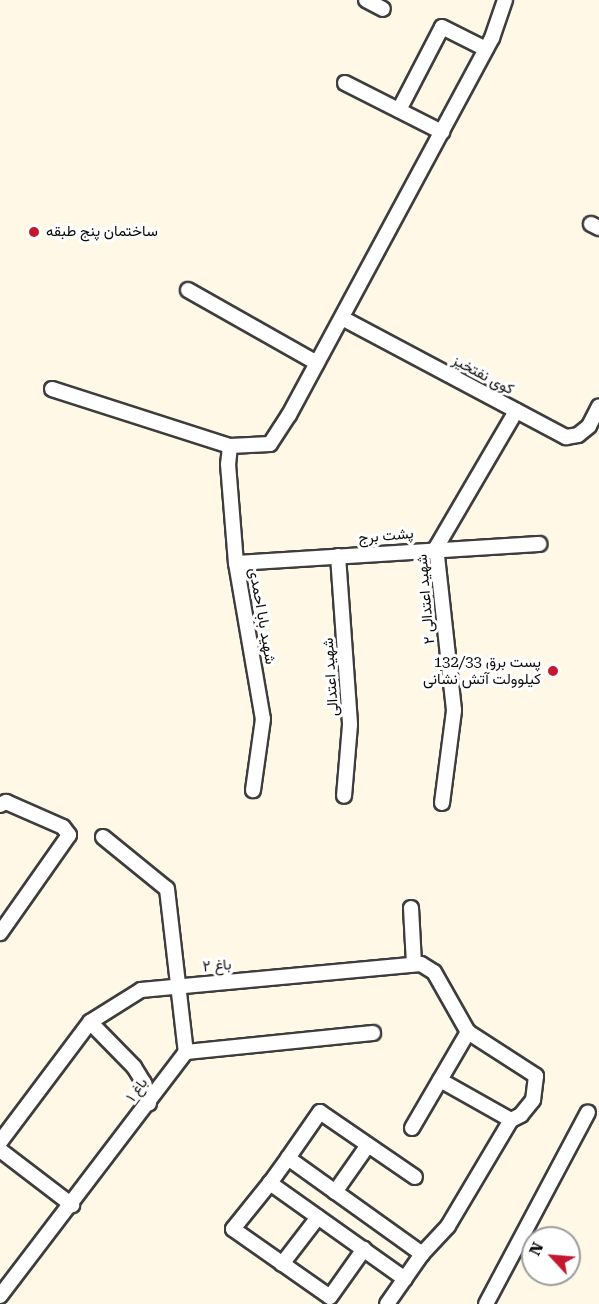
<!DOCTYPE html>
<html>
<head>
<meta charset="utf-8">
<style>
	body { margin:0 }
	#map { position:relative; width:599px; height:1304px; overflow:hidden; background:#fff8e6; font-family:"Roboto Serif",Vazirmatn,serif }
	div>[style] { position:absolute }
	.roads { filter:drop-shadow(2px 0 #3d3d3d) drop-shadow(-2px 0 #3d3d3d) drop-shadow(0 2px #3d3d3d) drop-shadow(0 -2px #3d3d3d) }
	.minor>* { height:14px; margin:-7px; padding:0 7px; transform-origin:7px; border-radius:7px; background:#fff }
	.dots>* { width:16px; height:16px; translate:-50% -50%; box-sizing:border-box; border:3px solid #fff; border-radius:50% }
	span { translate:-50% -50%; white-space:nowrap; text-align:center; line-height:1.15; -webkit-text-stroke:6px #fff; paint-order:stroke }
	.poi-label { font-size:15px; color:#0a0a0a }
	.left { translate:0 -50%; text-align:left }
	.right { translate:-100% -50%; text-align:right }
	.street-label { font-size:15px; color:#0a0a0a }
	.north { position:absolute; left:521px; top:1226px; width:60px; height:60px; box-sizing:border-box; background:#fff; border:2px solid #9d9d9d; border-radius:50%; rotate:296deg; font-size:16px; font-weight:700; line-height:24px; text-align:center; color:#0a0a0a }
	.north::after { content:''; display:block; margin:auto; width:21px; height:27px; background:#c31830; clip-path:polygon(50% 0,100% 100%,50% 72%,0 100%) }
</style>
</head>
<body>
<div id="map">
	<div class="roads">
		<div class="minor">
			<i style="left:366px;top:0;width:19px;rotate:28deg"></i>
			<i style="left:345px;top:83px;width:109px;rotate:26.8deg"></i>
			<i style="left:399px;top:110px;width:93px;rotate:-62.6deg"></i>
			<i style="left:442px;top:27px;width:49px;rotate:26.6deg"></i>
			<i style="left:591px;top:224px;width:9px;rotate:27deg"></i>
			<i style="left:188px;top:290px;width:148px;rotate:29.5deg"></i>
			<i style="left:342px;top:318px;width:254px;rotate:28deg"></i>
			<i style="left:566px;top:437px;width:12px;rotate:-9deg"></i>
			<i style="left:578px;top:435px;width:14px;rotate:-39deg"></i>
			<i style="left:589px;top:426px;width:22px;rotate:-63deg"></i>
			<i style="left:52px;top:389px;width:187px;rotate:17.8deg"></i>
			<i style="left:230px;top:446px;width:40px;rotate:-2.9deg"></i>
			<i style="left:270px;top:444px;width:35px;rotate:-57deg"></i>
			<i style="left:289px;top:415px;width:428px;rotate:-61.7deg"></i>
			<i style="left:492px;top:38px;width:40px;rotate:-71.1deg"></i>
			<i style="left:230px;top:446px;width:18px;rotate:96deg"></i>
			<i style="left:228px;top:464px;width:99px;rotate:85.4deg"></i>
			<i style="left:236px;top:563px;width:158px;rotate:80.2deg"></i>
			<i style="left:263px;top:719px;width:72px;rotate:98deg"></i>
			<i style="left:338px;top:556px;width:169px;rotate:85.9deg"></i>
			<i style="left:350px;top:725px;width:71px;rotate:94.8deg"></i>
			<i style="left:236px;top:563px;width:304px;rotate:-3.6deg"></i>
			<i style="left:442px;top:803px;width:94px;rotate:-82.6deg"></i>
			<i style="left:454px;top:710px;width:163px;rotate:-96.3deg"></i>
			<i style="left:436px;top:548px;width:159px;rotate:-59.7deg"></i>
			<i style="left:0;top:805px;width:7px;rotate:-27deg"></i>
			<i style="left:6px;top:802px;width:62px;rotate:23.7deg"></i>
			<i style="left:63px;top:827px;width:10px;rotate:53deg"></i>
			<i style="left:69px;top:835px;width:120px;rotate:125.1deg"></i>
			<i style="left:103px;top:837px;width:82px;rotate:39.1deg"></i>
			<i style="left:167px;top:889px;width:164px;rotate:83.4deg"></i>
			<i style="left:411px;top:908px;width:56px;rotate:86.9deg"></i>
			<i style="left:90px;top:1022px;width:63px;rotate:45.6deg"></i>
			<i style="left:134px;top:1067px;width:19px;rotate:58deg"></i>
			<i style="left:144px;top:1083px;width:21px;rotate:76deg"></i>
			<i style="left:412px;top:1128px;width:56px;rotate:-59.7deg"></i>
			<i style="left:0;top:1142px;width:150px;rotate:-53.1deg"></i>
			<i style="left:90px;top:1022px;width:60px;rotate:-32.1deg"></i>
			<i style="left:141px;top:990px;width:281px;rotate:-5.3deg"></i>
			<i style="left:421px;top:964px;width:15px;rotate:32deg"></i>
			<i style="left:434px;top:972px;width:69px;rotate:60.5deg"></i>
			<i style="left:468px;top:1032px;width:81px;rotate:32.9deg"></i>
			<i style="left:536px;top:1076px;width:24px;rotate:97deg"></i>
			<i style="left:533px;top:1100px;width:19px;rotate:129deg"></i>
			<i style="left:521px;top:1115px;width:11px;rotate:153deg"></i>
			<i style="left:511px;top:1120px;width:81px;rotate:-150.6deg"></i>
			<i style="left:440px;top:1080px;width:56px;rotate:-59.7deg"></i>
			<i style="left:0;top:1150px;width:91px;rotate:37.4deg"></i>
			<i style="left:288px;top:1158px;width:56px;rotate:-55.2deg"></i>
			<i style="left:320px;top:1112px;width:115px;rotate:34.4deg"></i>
			<i style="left:270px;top:1183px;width:59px;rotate:128.8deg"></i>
			<i style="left:233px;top:1229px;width:118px;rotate:35deg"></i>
			<i style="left:330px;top:1297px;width:59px;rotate:-54.7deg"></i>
			<i style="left:335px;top:1192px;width:57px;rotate:-54.9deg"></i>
			<i style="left:282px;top:1264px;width:59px;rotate:-52.5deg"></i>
			<i style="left:405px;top:1279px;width:166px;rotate:-144.6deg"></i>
			<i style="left:270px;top:1183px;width:31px;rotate:-54deg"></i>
			<i style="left:288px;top:1158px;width:165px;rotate:35.6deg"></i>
			<i style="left:0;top:1296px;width:307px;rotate:-52.7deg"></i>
			<i style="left:186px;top:1052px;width:188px;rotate:-5.8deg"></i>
			<i style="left:387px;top:1304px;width:61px;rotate:-55deg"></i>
			<i style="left:422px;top:1254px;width:38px;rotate:-47deg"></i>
			<i style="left:448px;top:1226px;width:123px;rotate:-59.3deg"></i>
			<i style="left:486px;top:1304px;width:217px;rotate:-62deg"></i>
		</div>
	</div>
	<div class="dots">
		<i style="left:34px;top:232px;background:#c31830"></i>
		<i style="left:553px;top:671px;background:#c31830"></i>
	</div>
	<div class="poi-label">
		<span class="left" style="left:46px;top:232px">ساختمان پنج طبقه</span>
		<span class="right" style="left:541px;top:671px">پست برق 132/33<br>کیلوولت آتش نشانی</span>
	</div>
	<div class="street-label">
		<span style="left:483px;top:375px;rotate:28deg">کوی نفتخیز</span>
		<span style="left:386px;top:536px;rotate:-5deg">پشت برج</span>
		<span style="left:426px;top:599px;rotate:-95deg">شهید اعتدالی ۲</span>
		<span style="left:262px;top:616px;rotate:80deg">شهید بابا احمدی</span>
		<span style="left:331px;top:677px;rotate:-94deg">شهید اعتدالی</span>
		<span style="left:217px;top:966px;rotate:-5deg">باغ ۲</span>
		<span style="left:137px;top:1090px;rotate:-54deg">باغ ۱</span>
	</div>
	<div class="north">N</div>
</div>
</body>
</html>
